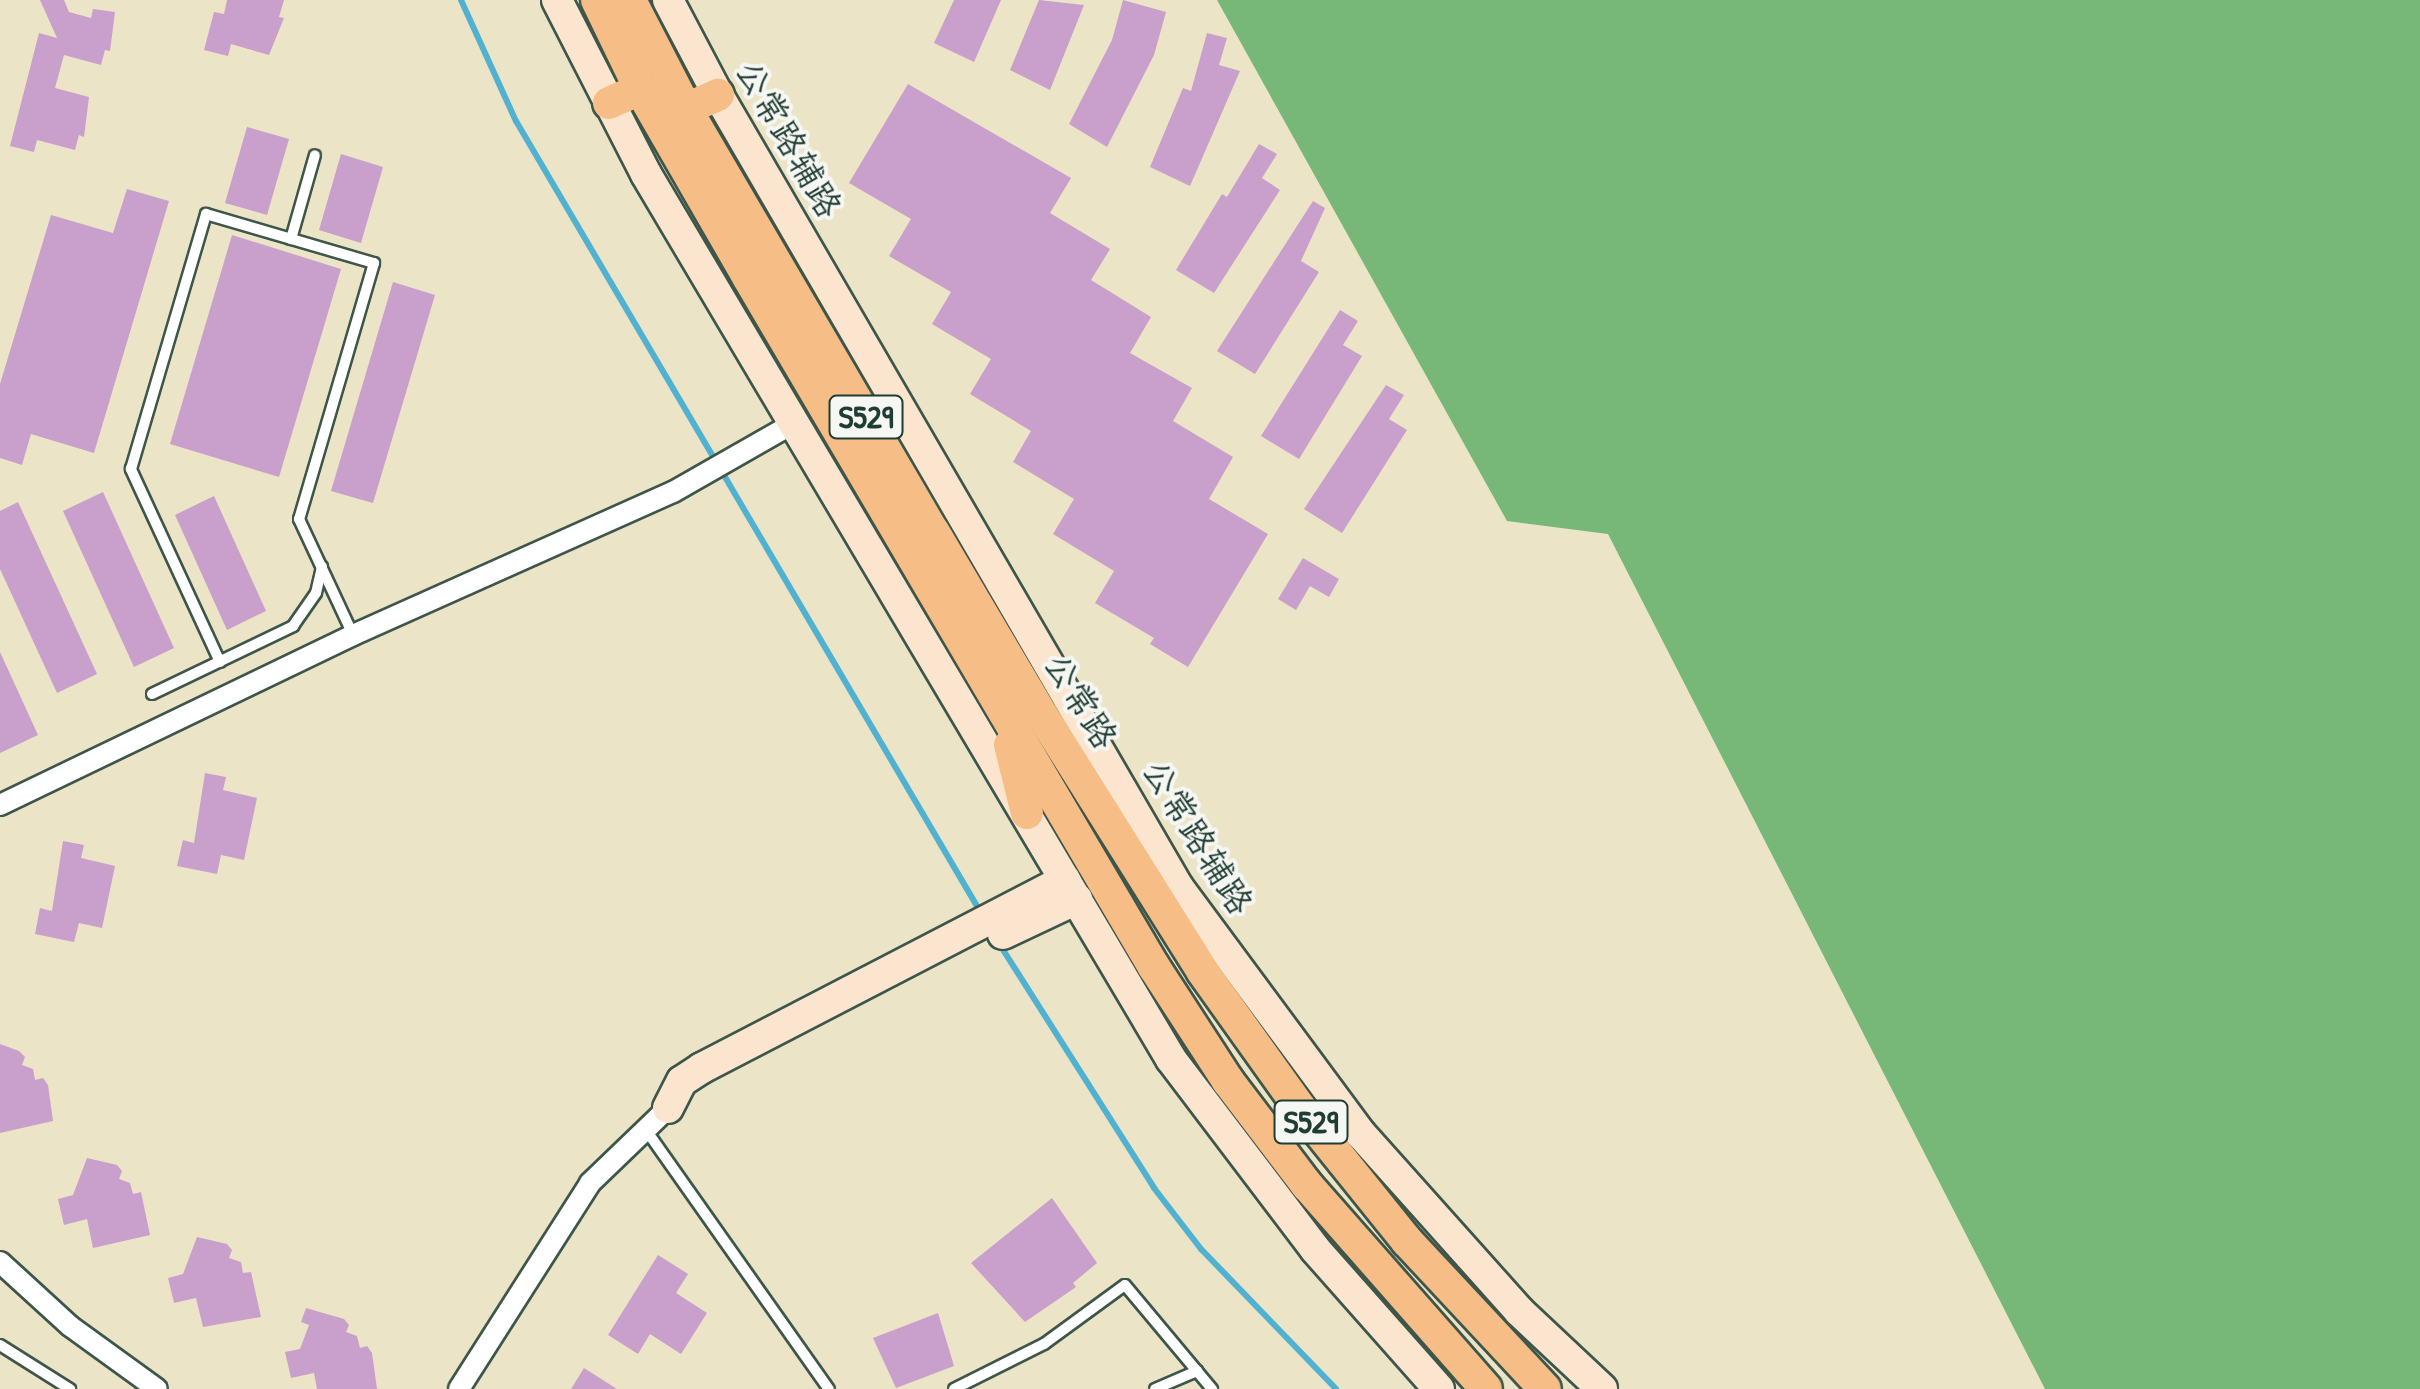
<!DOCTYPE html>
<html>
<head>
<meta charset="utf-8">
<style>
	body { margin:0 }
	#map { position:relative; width:2420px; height:1389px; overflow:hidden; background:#ebe4c7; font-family:"Patrick Hand","LXGW WenKai TC",sans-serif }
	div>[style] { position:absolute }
	.forest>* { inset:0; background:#77b778 }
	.stream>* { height:6px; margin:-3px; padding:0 3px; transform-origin:3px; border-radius:3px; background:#51b1d0 }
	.building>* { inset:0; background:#c8a0cb }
	.roads { filter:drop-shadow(2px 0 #3e564a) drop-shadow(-2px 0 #3e564a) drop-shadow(0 2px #3e564a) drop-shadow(0 -2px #3e564a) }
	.lane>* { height:10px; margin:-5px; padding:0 5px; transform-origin:5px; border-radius:5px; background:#fff }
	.street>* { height:20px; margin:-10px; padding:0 10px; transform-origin:10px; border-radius:10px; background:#fff }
	.secondary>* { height:30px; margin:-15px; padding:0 15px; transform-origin:15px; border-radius:15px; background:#fbe5cf }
	.primary>* { height:32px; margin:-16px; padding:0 16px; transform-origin:16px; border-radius:16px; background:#f6be86 }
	span { translate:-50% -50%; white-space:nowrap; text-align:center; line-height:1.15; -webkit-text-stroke:8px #f6f6f2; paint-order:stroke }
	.shield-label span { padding:2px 8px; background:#f6f6f2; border:2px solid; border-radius:8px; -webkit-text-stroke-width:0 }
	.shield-label { font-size:32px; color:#1f3d34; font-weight:700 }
	.street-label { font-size:35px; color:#1f3d34 }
</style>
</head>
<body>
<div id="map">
	<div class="forest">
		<i style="clip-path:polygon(1217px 0,2420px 0,2420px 1389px,2045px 1389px,1608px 534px,1507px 521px)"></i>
	</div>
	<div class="stream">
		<i style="left:461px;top:0;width:133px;rotate:65.6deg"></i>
		<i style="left:516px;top:121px;width:918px;rotate:59.58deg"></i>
		<i style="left:1000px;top:945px;width:288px;rotate:57.6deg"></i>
		<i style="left:1154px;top:1188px;width:77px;rotate:52.4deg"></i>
		<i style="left:1201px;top:1249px;width:194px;rotate:46deg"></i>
	</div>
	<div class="building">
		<i style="clip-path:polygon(40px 0,64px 0,69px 12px,91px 18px,93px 9px,115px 12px,110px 51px,105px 50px,101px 65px,64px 55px,55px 88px,89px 97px,84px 137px,79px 135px,75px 150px,37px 140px,34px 152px,10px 146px,39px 33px,57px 38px)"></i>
		<i style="clip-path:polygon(227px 0,284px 0,279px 17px,284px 18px,269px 55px,231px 44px,228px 56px,204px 50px,214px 12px,224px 14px)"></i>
		<i style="clip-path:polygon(954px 0,1001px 0,974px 62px,934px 43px)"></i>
		<i style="clip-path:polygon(1039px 0,1084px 5px,1050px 90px,1010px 70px)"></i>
		<i style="clip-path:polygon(1123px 0,1166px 12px,1154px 55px,1107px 147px,1069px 124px,1112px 40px)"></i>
		<i style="clip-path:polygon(1207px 33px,1227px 38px,1219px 65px,1240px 71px,1190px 186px,1150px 167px,1183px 88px,1191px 91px)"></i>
		<i style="clip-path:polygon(908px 84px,1071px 178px,1050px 213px,1110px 249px,1091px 280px,1151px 317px,1130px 353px,1192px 388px,1173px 421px,1233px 457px,1209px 499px,1268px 534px,1188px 667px,1150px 644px,1154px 638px,1095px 603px,1114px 571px,1053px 534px,1074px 499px,1013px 462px,1031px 431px,970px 394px,991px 359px,932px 324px,951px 292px,889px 256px,911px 219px,849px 183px)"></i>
		<i style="clip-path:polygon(247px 127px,289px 139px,267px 215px,225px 203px)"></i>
		<i style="clip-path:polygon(1259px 144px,1277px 154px,1262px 178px,1280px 190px,1214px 293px,1176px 270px,1222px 194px,1227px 197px)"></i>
		<i style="clip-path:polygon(341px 154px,383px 167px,361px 243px,319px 230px)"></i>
		<i style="clip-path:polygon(127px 189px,169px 201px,94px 453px,31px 434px,22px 465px,0 458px,0 384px,51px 215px,113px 233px)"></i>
		<i style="clip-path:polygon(1313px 201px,1325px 208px,1301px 261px,1319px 272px,1255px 374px,1217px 351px)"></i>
		<i style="clip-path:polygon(232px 235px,341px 269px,279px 477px,170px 444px)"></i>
		<i style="clip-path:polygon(393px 282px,435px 295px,373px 503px,331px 491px)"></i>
		<i style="clip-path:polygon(1340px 310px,1358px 321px,1343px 345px,1362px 356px,1299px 459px,1261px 436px)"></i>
		<i style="clip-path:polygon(1386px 385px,1404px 395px,1389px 419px,1407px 430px,1342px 533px,1304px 509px)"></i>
		<i style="clip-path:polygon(103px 492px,174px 648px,134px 667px,63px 511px)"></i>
		<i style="clip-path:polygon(214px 496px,266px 611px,227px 630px,175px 515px)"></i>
		<i style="clip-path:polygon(18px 502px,97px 674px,57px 693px,0 569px,0 511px)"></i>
		<i style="clip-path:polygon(1303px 558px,1339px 579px,1329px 597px,1310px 586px,1296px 610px,1278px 599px)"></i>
		<i style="clip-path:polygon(0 652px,38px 735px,0 753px)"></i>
		<i style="clip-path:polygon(205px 773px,226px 777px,223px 790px,257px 798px,244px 860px,221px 855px,217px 874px,177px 866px,183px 840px,194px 843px)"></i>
		<i style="clip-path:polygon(63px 841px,84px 845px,81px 858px,115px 866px,102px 928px,79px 923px,74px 942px,35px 934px,40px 908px,52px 911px)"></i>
		<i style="clip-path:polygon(0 1044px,19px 1051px,25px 1057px,22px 1065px,33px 1069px,35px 1080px,43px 1078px,48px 1085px,53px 1121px,0 1133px)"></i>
		<i style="clip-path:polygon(87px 1158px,117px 1165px,122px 1171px,119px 1179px,130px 1183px,133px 1194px,141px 1192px,150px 1235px,93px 1248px,87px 1219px,64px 1225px,58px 1199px,73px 1195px)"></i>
		<i style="clip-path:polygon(1052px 1198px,1097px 1263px,1073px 1283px,1076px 1287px,1025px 1322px,971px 1263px)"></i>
		<i style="clip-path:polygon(197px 1237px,227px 1244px,232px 1250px,229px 1258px,241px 1262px,243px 1273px,251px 1272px,261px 1317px,203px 1327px,196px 1298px,174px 1303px,168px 1278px,183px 1274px)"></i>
		<i style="clip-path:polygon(658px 1255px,688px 1274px,676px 1293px,707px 1313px,681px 1354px,650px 1334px,638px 1354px,608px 1335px)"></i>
		<i style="clip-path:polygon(306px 1308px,344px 1319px,349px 1325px,346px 1332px,357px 1336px,360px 1348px,367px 1346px,372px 1353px,377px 1389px,317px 1389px,314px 1373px,291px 1378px,285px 1352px,300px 1349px,309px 1325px,301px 1322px)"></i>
		<i style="clip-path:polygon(938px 1313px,954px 1366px,896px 1388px,873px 1338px)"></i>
		<i style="clip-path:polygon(584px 1368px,617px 1389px,571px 1389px)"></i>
	</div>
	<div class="roads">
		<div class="lane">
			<i style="left:291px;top:239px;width:87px;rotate:-74.1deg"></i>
			<i style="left:220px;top:662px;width:213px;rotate:-114.8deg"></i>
			<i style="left:131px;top:469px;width:266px;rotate:-73.6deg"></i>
			<i style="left:206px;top:214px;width:175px;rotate:16.3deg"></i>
			<i style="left:374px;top:263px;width:267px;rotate:106.3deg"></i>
			<i style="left:299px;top:519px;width:128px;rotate:65deg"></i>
			<i style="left:152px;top:694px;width:157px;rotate:-25.7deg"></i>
			<i style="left:293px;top:626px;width:40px;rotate:-55.1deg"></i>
			<i style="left:316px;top:593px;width:27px;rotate:-77deg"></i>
			<i style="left:646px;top:1130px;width:317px;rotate:54.8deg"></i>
			<i style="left:0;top:1345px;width:83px;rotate:32.2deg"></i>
			<i style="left:954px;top:1389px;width:101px;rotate:-26.6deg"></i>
			<i style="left:1044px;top:1344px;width:100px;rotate:-36.1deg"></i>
			<i style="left:1125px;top:1285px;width:136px;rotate:50.1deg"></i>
			<i style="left:1155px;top:1389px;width:46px;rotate:-23.2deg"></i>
		</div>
		<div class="street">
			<i style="left:0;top:805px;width:392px;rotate:-25.7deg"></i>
			<i style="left:353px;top:635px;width:350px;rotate:-24.1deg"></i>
			<i style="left:673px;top:492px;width:137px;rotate:-29.7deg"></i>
			<i style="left:0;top:1262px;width:95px;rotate:42.4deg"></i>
			<i style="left:70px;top:1326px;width:107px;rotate:35.9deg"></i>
			<i style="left:459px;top:1389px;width:244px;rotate:-57.5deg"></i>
			<i style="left:590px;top:1183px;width:108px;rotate:-43.9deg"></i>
		</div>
		<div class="secondary">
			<i style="left:557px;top:0;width:195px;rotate:62.9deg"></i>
			<i style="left:646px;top:174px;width:1029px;rotate:59.32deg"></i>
			<i style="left:1171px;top:1059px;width:238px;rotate:52.8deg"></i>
			<i style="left:1315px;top:1249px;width:187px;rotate:48.5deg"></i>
			<i style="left:668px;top:0;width:107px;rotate:62.2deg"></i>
			<i style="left:718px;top:95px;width:916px;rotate:59.85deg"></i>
			<i style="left:1178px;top:887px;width:307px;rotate:53.5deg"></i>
			<i style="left:1361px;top:1134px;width:237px;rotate:48.2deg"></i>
			<i style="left:1519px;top:1311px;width:114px;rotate:43.2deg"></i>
			<i style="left:1003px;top:934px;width:82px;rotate:-25.3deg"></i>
			<i style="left:668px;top:1108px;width:30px;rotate:-63deg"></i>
			<i style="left:682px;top:1081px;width:24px;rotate:-33deg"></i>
			<i style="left:702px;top:1068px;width:409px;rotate:-27.4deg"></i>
		</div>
		<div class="primary">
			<i style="left:597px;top:0;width:99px;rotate:64.2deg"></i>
			<i style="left:640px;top:89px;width:217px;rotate:60.1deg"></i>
			<i style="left:748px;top:277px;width:801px;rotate:59.53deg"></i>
			<i style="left:1154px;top:967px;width:136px;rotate:57deg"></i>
			<i style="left:1228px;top:1081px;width:131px;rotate:52.8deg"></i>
			<i style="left:1307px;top:1185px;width:271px;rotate:48.7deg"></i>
			<i style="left:630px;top:0;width:123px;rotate:62.8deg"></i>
			<i style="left:686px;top:109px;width:489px;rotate:59.7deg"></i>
			<i style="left:933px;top:531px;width:214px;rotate:59.4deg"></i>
			<i style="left:1042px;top:715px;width:303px;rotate:57.9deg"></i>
			<i style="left:1203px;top:972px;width:167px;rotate:54.5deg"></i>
			<i style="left:1300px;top:1108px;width:171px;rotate:51.2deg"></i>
			<i style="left:1407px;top:1241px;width:202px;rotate:47deg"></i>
			<i style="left:609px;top:103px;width:34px;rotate:-24deg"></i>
			<i style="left:686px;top:109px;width:35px;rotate:-24deg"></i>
			<i style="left:1010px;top:745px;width:70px;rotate:76deg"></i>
		</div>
	</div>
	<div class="shield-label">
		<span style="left:866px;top:417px">S529</span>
		<span style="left:1311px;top:1122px">S529</span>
	</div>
	<div class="street-label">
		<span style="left:789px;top:139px;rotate:60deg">公常路辅路</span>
		<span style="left:1081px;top:701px;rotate:58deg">公常路</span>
		<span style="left:1198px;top:837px;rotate:58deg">公常路辅路</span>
	</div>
</div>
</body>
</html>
